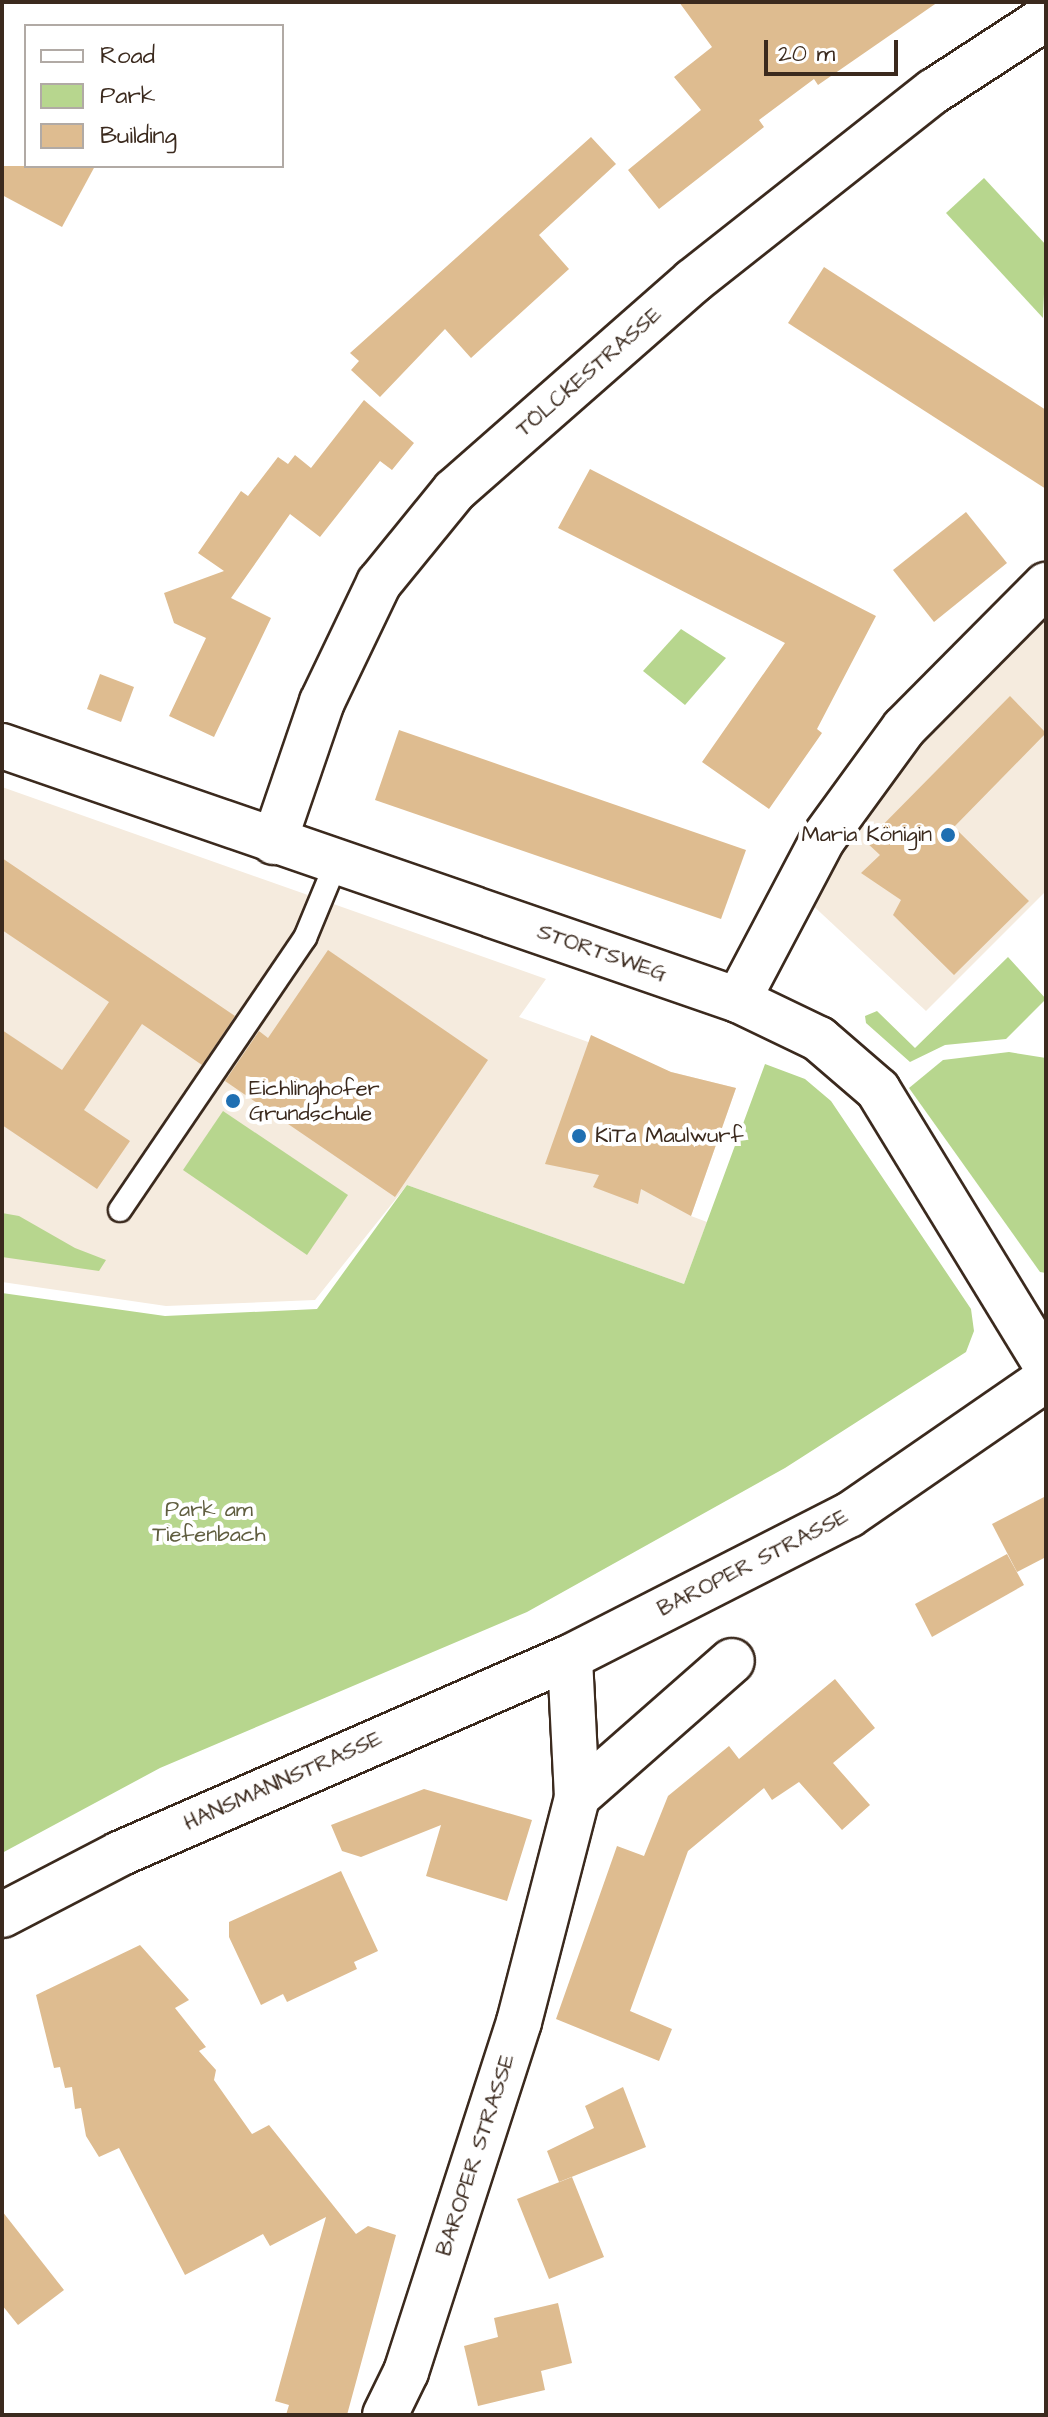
<!DOCTYPE html>
<html>
<head>
<meta charset="utf-8">
<style>
	body { margin:0 }
	#map { position:relative; width:1048px; height:2417px; overflow:hidden; background:#fff; font-family:"Architects Daughter",sans-serif }
	div>[style] { position:absolute }
	.built>* { inset:0; background:#f5ebde }
	.green>* { inset:0; background:#b7d68e }
	.building>* { inset:0; background:#debc90 }
	.roads { filter:drop-shadow(2px 0 #3b2a1e) drop-shadow(-2px 0 #3b2a1e) drop-shadow(0 2px #3b2a1e) drop-shadow(0 -2px #3b2a1e) }
	.lane>* { height:22px; margin:-11px; padding:0 11px; transform-origin:11px; border-radius:11px; background:#fff }
	.street>* { height:44px; margin:-22px; padding:0 22px; transform-origin:22px; border-radius:22px; background:#fff }
	.secondary>* { height:44px; margin:-22px; padding:0 22px; transform-origin:22px; border-radius:22px; background:#fff }
	.dots>* { width:22px; height:22px; translate:-50% -50%; box-sizing:border-box; border:4px solid #fff; border-radius:50% }
	span { translate:-50% -50%; white-space:nowrap; text-align:center; line-height:1.15; -webkit-text-stroke:8px #fff; paint-order:stroke }
	.street-label { font-size:22px; color:#3b2a1e }
	.poi-label { font-size:22px; color:#3b2a1e }
	.right { translate:-100% -50%; text-align:right }
	.left { translate:0 -50%; text-align:left }
	.park-label { font-size:22px; color:#605e40 }
	.frame { position:absolute; inset:0; border:4px solid #3b2a1e; pointer-events:none }
	.legend { position:absolute; left:24px; top:24px; width:260px; height:144px; box-sizing:border-box; background:#fff; border:2px solid #b1aaa5; margin:0; padding:10px 14px; list-style:none; font-size:24px; color:#3b2a1e }
	.legend li { display:flex; align-items:center; gap:16px; height:40px }
	.legend b { width:40px; border:2px solid #b1aaa5 }
	.scale { position:absolute; left:764px; top:40px; width:134px; height:36px; box-sizing:border-box; border:4px solid #3b2a1e; border-top:0; padding-left:10px; font-size:24px; line-height:28px; white-space:nowrap; color:#3b2a1e; -webkit-text-stroke:6px #fff; paint-order:stroke }
</style>
</head>
<body>
<div id="map">
	<div class="built">
		<i style="clip-path:polygon(1046px 608px,1046px 891px,926px 1011px,807px 900px,944px 710px)"></i>
		<i style="clip-path:polygon(2px 787px,546px 979px,519px 1017px,671px 1072px,736px 1088px,691px 1216px,707px 1222px,684px 1284px,407px 1185px,315px 1300px,166px 1306px,2px 1282px)"></i>
	</div>
	<div class="green">
		<i style="clip-path:polygon(984px 178px,1046px 245px,1043px 318px,946px 213px)"></i>
		<i style="clip-path:polygon(681px 629px,726px 658px,685px 705px,643px 671px)"></i>
		<i style="clip-path:polygon(1008px 957px,1046px 999px,1006px 1039px,945px 1045px,910px 1062px,866px 1023px,865px 1016px,877px 1011px,915px 1048px)"></i>
		<i style="clip-path:polygon(1009px 1052px,1046px 1058px,1046px 1273px,1040px 1272px,909px 1088px,943px 1060px)"></i>
		<i style="clip-path:polygon(765px 1064px,805px 1079px,831px 1101px,971px 1309px,974px 1331px,966px 1352px,785px 1468px,527px 1612px,160px 1768px,2px 1853px,2px 1293px,165px 1316px,317px 1309px,407px 1185px,684px 1284px)"></i>
		<i style="clip-path:polygon(223px 1111px,348px 1195px,307px 1255px,183px 1170px)"></i>
		<i style="clip-path:polygon(2px 1213px,19px 1216px,75px 1248px,106px 1260px,99px 1271px,2px 1257px)"></i>
	</div>
	<div class="building">
		<i style="clip-path:polygon(679px 2px,938px 2px,818px 85px,814px 79px,759px 120px,764px 127px,659px 209px,628px 170px,701px 110px,674px 77px,712px 47px)"></i>
		<i style="clip-path:polygon(591px 137px,616px 164px,539px 235px,569px 269px,471px 358px,445px 329px,380px 397px,351px 370px,359px 361px,350px 353px)"></i>
		<i style="clip-path:polygon(2px 166px,95px 166px,62px 227px,2px 195px)"></i>
		<i style="clip-path:polygon(824px 267px,1046px 410px,1046px 489px,788px 323px)"></i>
		<i style="clip-path:polygon(364px 400px,414px 443px,392px 470px,380px 461px,320px 537px,290px 514px,231px 598px,271px 618px,214px 737px,169px 716px,206px 638px,174px 623px,164px 593px,224px 571px,198px 553px,241px 491px,248px 496px,278px 457px,288px 464px,295px 455px,311px 468px)"></i>
		<i style="clip-path:polygon(590px 469px,876px 616px,817px 729px,822px 733px,769px 809px,702px 762px,785px 643px,558px 528px)"></i>
		<i style="clip-path:polygon(966px 512px,1007px 563px,934px 622px,893px 570px)"></i>
		<i style="clip-path:polygon(100px 674px,134px 687px,121px 722px,87px 709px)"></i>
		<i style="clip-path:polygon(1010px 696px,1046px 733px,954px 827px,1029px 901px,954px 975px,893px 915px,901px 900px,861px 873px,880px 855px,866px 842px)"></i>
		<i style="clip-path:polygon(399px 730px,746px 850px,721px 919px,375px 800px)"></i>
		<i style="clip-path:polygon(2px 858px,235px 1016px,202px 1065px,142px 1024px,84px 1110px,130px 1141px,97px 1189px,2px 1125px,2px 1030px,62px 1070px,109px 1002px,2px 930px)"></i>
		<i style="clip-path:polygon(328px 950px,488px 1060px,395px 1197px,225px 1081px,259px 1031px,268px 1038px)"></i>
		<i style="clip-path:polygon(591px 1035px,671px 1072px,736px 1088px,691px 1216px,641px 1189px,638px 1204px,593px 1187px,599px 1175px,545px 1164px)"></i>
		<i style="clip-path:polygon(1046px 1496px,1046px 1557px,1017px 1572px,992px 1524px)"></i>
		<i style="clip-path:polygon(1007px 1554px,1024px 1585px,932px 1637px,915px 1604px)"></i>
		<i style="clip-path:polygon(835px 1679px,875px 1728px,833px 1763px,870px 1805px,842px 1830px,799px 1782px,772px 1800px,764px 1788px,688px 1851px,630px 2011px,672px 2029px,659px 2061px,556px 2019px,617px 1846px,644px 1856px,668px 1796px,729px 1746px,739px 1759px)"></i>
		<i style="clip-path:polygon(424px 1789px,532px 1820px,507px 1901px,426px 1876px,441px 1825px,361px 1857px,342px 1851px,331px 1825px)"></i>
		<i style="clip-path:polygon(341px 1871px,378px 1951px,354px 1962px,357px 1969px,287px 2002px,283px 1994px,261px 2005px,229px 1937px,229px 1922px)"></i>
		<i style="clip-path:polygon(140px 1945px,189px 2000px,175px 2008px,206px 2047px,199px 2051px,216px 2070px,214px 2080px,252px 2134px,269px 2125px,356px 2234px,368px 2226px,396px 2235px,347px 2415px,286px 2415px,289px 2405px,275px 2401px,326px 2217px,270px 2246px,263px 2234px,185px 2275px,119px 2148px,99px 2157px,86px 2136px,81px 2108px,75px 2109px,72px 2087px,65px 2088px,60px 2067px,54px 2068px,36px 1995px)"></i>
		<i style="clip-path:polygon(623px 2087px,646px 2147px,559px 2182px,547px 2151px,594px 2128px,585px 2106px)"></i>
		<i style="clip-path:polygon(572px 2177px,604px 2257px,549px 2279px,517px 2199px)"></i>
		<i style="clip-path:polygon(2px 2211px,64px 2290px,18px 2325px,2px 2305px)"></i>
		<i style="clip-path:polygon(558px 2303px,572px 2363px,541px 2371px,545px 2390px,478px 2406px,464px 2346px,498px 2337px,494px 2318px)"></i>
	</div>
	<div class="roads">
		<div class="lane">
			<i style="left:120px;top:1210px;width:329px;rotate:-55.8deg"></i>
			<i style="left:305px;top:938px;width:81px;rotate:-67.5deg"></i>
		</div>
		<div class="street">
			<i style="left:2px;top:746px;width:779px;rotate:19.04deg"></i>
			<i style="left:738px;top:1000px;width:90px;rotate:25.7deg"></i>
			<i style="left:819px;top:1039px;width:78px;rotate:40.8deg"></i>
			<i style="left:878px;top:1090px;width:322px;rotate:58.6deg"></i>
			<i style="left:274px;top:842px;width:148px;rotate:-71.1deg"></i>
			<i style="left:322px;top:702px;width:132px;rotate:-64.4deg"></i>
			<i style="left:379px;top:583px;width:119px;rotate:-50.8deg"></i>
			<i style="left:454px;top:491px;width:318px;rotate:-41.3deg"></i>
			<i style="left:693px;top:281px;width:307px;rotate:-38.3deg"></i>
			<i style="left:934px;top:91px;width:134px;rotate:-33.1deg"></i>
			<i style="left:738px;top:1000px;width:182px;rotate:-62.2deg"></i>
			<i style="left:823px;top:839px;width:137px;rotate:-53.9deg"></i>
			<i style="left:904px;top:728px;width:202px;rotate:-45.2deg"></i>
			<i style="left:577px;top:1797px;width:206px;rotate:-41.3deg"></i>
			<i style="left:385px;top:2415px;width:48px;rotate:-64deg"></i>
			<i style="left:406px;top:2372px;width:368px;rotate:-72.1deg"></i>
			<i style="left:519px;top:2022px;width:232px;rotate:-75.5deg"></i>
			<i style="left:577px;top:1797px;width:140px;rotate:-92.9deg"></i>
		</div>
		<div class="secondary">
			<i style="left:2px;top:1915px;width:132px;rotate:-27.5deg"></i>
			<i style="left:119px;top:1854px;width:492px;rotate:-23.6deg"></i>
			<i style="left:570px;top:1657px;width:313px;rotate:-27deg"></i>
			<i style="left:849px;top:1515px;width:239px;rotate:-34.6deg"></i>
		</div>
	</div>
	<div class="dots">
		<i style="left:948px;top:835px;background:#1f6fb2"></i>
		<i style="left:233px;top:1101px;background:#1f6fb2"></i>
		<i style="left:579px;top:1136px;background:#1f6fb2"></i>
	</div>
	<div class="street-label">
		<span style="left:589px;top:372px;rotate:-41deg">TÖLCKESTRASSE</span>
		<span style="left:602px;top:953px;rotate:19deg">STORTSWEG</span>
		<span style="left:753px;top:1563px;rotate:-27deg">BAROPER STRASSE</span>
		<span style="left:283px;top:1781px;rotate:-24deg">HANSMANNSTRASSE</span>
		<span style="left:476px;top:2155px;rotate:-72deg">BAROPER STRASSE</span>
	</div>
	<div class="poi-label">
		<span class="right" style="left:932px;top:835px">Maria Königin</span>
		<span class="left" style="left:249px;top:1101px">Eichlinghofer<br>Grundschule</span>
		<span class="left" style="left:595px;top:1136px">KiTa Maulwurf</span>
	</div>
	<div class="park-label">
		<span style="left:209px;top:1522px">Park am<br>Tiefenbach</span>
	</div>
	<div class="frame"></div>
	<ul class="legend">
	<li><b style="height:10px;background:#fff"></b>Road</li>
	<li><b style="height:22px;background:#b7d68e"></b>Park</li>
	<li><b style="height:22px;background:#debc90"></b>Building</li>
	</ul>
	<div class="scale">20 m</div>
</div>
</body>
</html>
